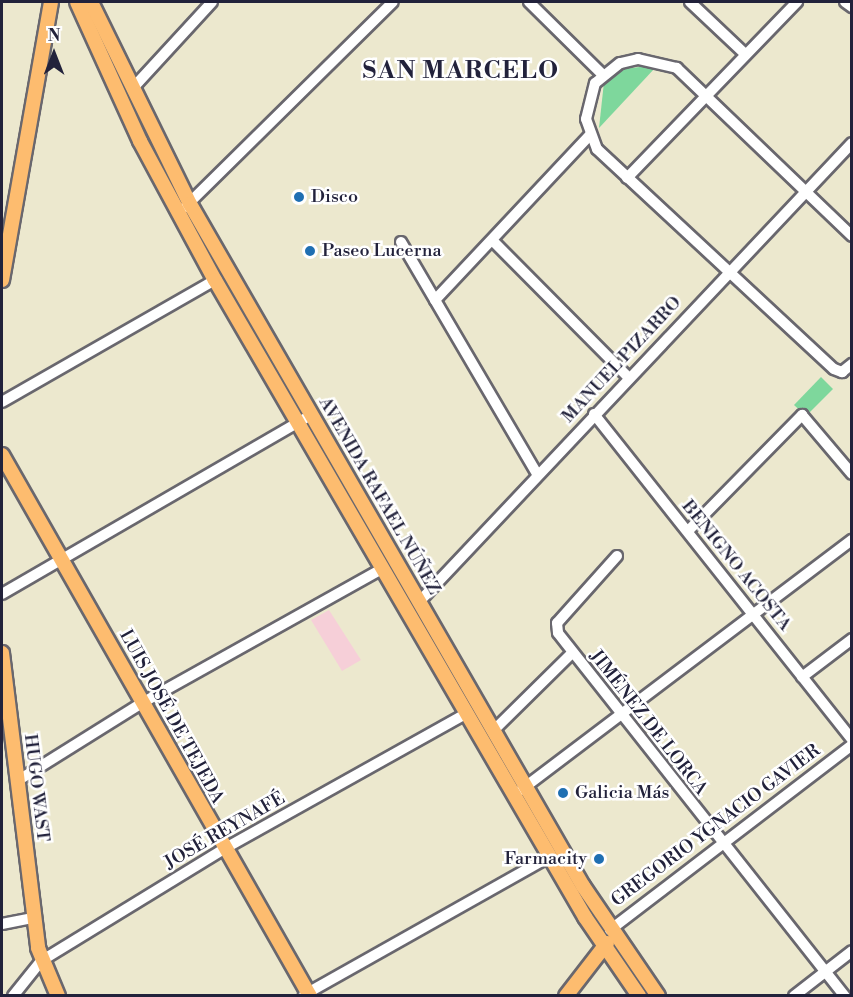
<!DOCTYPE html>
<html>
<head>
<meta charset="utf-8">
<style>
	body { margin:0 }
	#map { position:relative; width:853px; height:997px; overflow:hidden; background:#ece8ce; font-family:"Libre Bodoni",serif }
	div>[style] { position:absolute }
	.built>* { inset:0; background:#f6cfd8 }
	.green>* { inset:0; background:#7ed79c }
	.roads { filter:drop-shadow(2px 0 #69676e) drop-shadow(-2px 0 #69676e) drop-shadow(0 2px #69676e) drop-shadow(0 -2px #69676e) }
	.minor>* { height:10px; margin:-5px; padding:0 5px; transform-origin:5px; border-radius:5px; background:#fff }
	.major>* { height:14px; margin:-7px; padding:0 7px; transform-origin:7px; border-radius:7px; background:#fdbc6f }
	.dots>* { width:16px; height:16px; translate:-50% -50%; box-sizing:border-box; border:3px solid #fff; border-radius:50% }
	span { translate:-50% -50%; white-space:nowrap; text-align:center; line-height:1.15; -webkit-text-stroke:5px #fff; paint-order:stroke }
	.poi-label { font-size:18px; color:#22223b }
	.left { translate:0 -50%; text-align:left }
	.right { translate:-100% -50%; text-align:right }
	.street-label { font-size:18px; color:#22223b }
	.district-label { font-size:24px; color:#22223b; font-weight:700; letter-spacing:1.5px }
	.frame { position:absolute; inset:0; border:3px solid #22223b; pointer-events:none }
	.north { position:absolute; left:24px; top:24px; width:60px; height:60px; -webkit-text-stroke:4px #fff; paint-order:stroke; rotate:0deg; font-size:16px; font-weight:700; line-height:24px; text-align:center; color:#22223b }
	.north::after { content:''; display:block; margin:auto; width:21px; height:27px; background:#22223b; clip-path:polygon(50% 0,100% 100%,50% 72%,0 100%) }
</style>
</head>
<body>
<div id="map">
	<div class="built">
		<i style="clip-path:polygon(329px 610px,361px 660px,342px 671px,311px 620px)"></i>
	</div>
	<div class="green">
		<i style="clip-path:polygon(648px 66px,655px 68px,599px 128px,604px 82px,623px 69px)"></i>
		<i style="clip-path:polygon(821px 377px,833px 389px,806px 416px,794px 405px)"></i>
	</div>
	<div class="roads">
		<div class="minor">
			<i style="left:529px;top:2px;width:103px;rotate:44.6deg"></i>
			<i style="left:690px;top:2px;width:76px;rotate:43.4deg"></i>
			<i style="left:845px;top:2px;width:9px;rotate:36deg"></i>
			<i style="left:132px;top:89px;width:118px;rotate:-47.4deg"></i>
			<i style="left:627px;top:178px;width:245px;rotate:-46deg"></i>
			<i style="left:184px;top:208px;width:293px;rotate:-44.6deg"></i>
			<i style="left:852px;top:236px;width:243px;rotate:-136.2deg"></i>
			<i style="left:677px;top:68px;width:40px;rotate:-167deg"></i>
			<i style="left:638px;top:59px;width:18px;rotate:167deg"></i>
			<i style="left:620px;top:63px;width:32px;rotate:141deg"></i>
			<i style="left:595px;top:83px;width:37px;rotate:104deg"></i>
			<i style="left:586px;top:119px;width:32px;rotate:70deg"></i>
			<i style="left:597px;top:149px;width:323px;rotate:42.9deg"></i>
			<i style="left:834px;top:369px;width:9px;rotate:21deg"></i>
			<i style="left:842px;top:372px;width:13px;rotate:-39deg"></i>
			<i style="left:493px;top:241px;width:192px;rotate:45.2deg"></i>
			<i style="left:401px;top:242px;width:269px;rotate:59.6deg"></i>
			<i style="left:435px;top:300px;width:226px;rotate:-46.8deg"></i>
			<i style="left:2px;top:402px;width:245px;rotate:-29.8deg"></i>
			<i style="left:594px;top:414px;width:416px;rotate:51.6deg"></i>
			<i style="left:688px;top:531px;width:163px;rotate:-45.5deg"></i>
			<i style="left:802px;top:415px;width:77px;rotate:49.7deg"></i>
			<i style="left:617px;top:556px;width:90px;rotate:131.8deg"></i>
			<i style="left:557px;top:623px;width:10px;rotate:84deg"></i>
			<i style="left:558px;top:633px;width:463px;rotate:51.7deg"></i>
			<i style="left:2px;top:594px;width:357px;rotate:-30.1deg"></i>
			<i style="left:419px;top:602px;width:631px;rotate:-46.67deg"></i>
			<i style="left:802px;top:677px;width:63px;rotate:-37.2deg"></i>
			<i style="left:493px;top:731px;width:111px;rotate:-44.6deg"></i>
			<i style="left:17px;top:781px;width:147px;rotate:-32deg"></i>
			<i style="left:142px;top:703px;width:275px;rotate:-29.2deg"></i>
			<i style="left:521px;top:790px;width:415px;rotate:-37.1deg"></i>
			<i style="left:2px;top:924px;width:33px;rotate:-11deg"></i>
			<i style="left:610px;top:930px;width:305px;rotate:-37.4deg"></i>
			<i style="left:304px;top:995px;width:281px;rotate:-29.4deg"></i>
			<i style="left:13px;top:996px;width:45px;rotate:-51.3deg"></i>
			<i style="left:41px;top:961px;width:215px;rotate:-31.5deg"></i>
			<i style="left:224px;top:849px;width:278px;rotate:-29.2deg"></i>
			<i style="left:794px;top:996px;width:73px;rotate:-37.8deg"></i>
		</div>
		<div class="major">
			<i style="left:77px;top:2px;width:153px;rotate:65.6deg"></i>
			<i style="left:140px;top:141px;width:158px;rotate:61.7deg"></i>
			<i style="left:215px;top:280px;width:737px;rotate:59.85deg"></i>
			<i style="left:585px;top:917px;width:96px;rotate:55.6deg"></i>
			<i style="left:91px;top:2px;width:225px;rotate:63.9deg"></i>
			<i style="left:190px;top:204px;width:787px;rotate:60.05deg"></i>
			<i style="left:583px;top:886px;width:133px;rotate:55.7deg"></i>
			<i style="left:2px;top:280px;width:282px;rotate:-80deg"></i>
			<i style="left:2px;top:455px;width:623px;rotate:60.35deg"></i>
			<i style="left:2px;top:653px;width:297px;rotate:83deg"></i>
			<i style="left:38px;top:948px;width:52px;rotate:67.4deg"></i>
			<i style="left:566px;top:996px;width:67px;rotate:-52.3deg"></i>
		</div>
	</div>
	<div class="dots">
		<i style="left:299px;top:197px;background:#1f6fb2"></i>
		<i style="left:310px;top:251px;background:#1f6fb2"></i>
		<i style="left:563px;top:793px;background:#1f6fb2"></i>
		<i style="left:599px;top:859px;background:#1f6fb2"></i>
	</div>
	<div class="poi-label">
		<span class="left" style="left:311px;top:197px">Disco</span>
		<span class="left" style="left:322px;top:251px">Paseo Lucerna</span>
		<span class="left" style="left:575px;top:793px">Galicia Más</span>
		<span class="right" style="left:587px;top:859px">Farmacity</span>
	</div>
	<div class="street-label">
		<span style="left:622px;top:360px;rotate:-47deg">MANUEL PIZARRO</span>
		<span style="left:379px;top:496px;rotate:60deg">AVENIDA RAFAEL NÚÑEZ</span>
		<span style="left:736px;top:566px;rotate:51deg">BENIGNO ACOSTA</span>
		<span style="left:171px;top:717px;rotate:61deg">LUIS JOSÉ DE TEJEDA</span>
		<span style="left:648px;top:723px;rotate:52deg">JIMÉNEZ DE LORCA</span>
		<span style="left:36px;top:788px;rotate:83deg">HUGO WAST</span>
		<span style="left:716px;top:826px;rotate:-37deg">GREGORIO YGNACIO GAVIER</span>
		<span style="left:225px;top:831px;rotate:-30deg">JOSÉ REYNAFÉ</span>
	</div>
	<div class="district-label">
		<span style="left:461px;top:72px">SAN MARCELO</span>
	</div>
	<div class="frame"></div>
	<div class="north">N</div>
</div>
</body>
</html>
